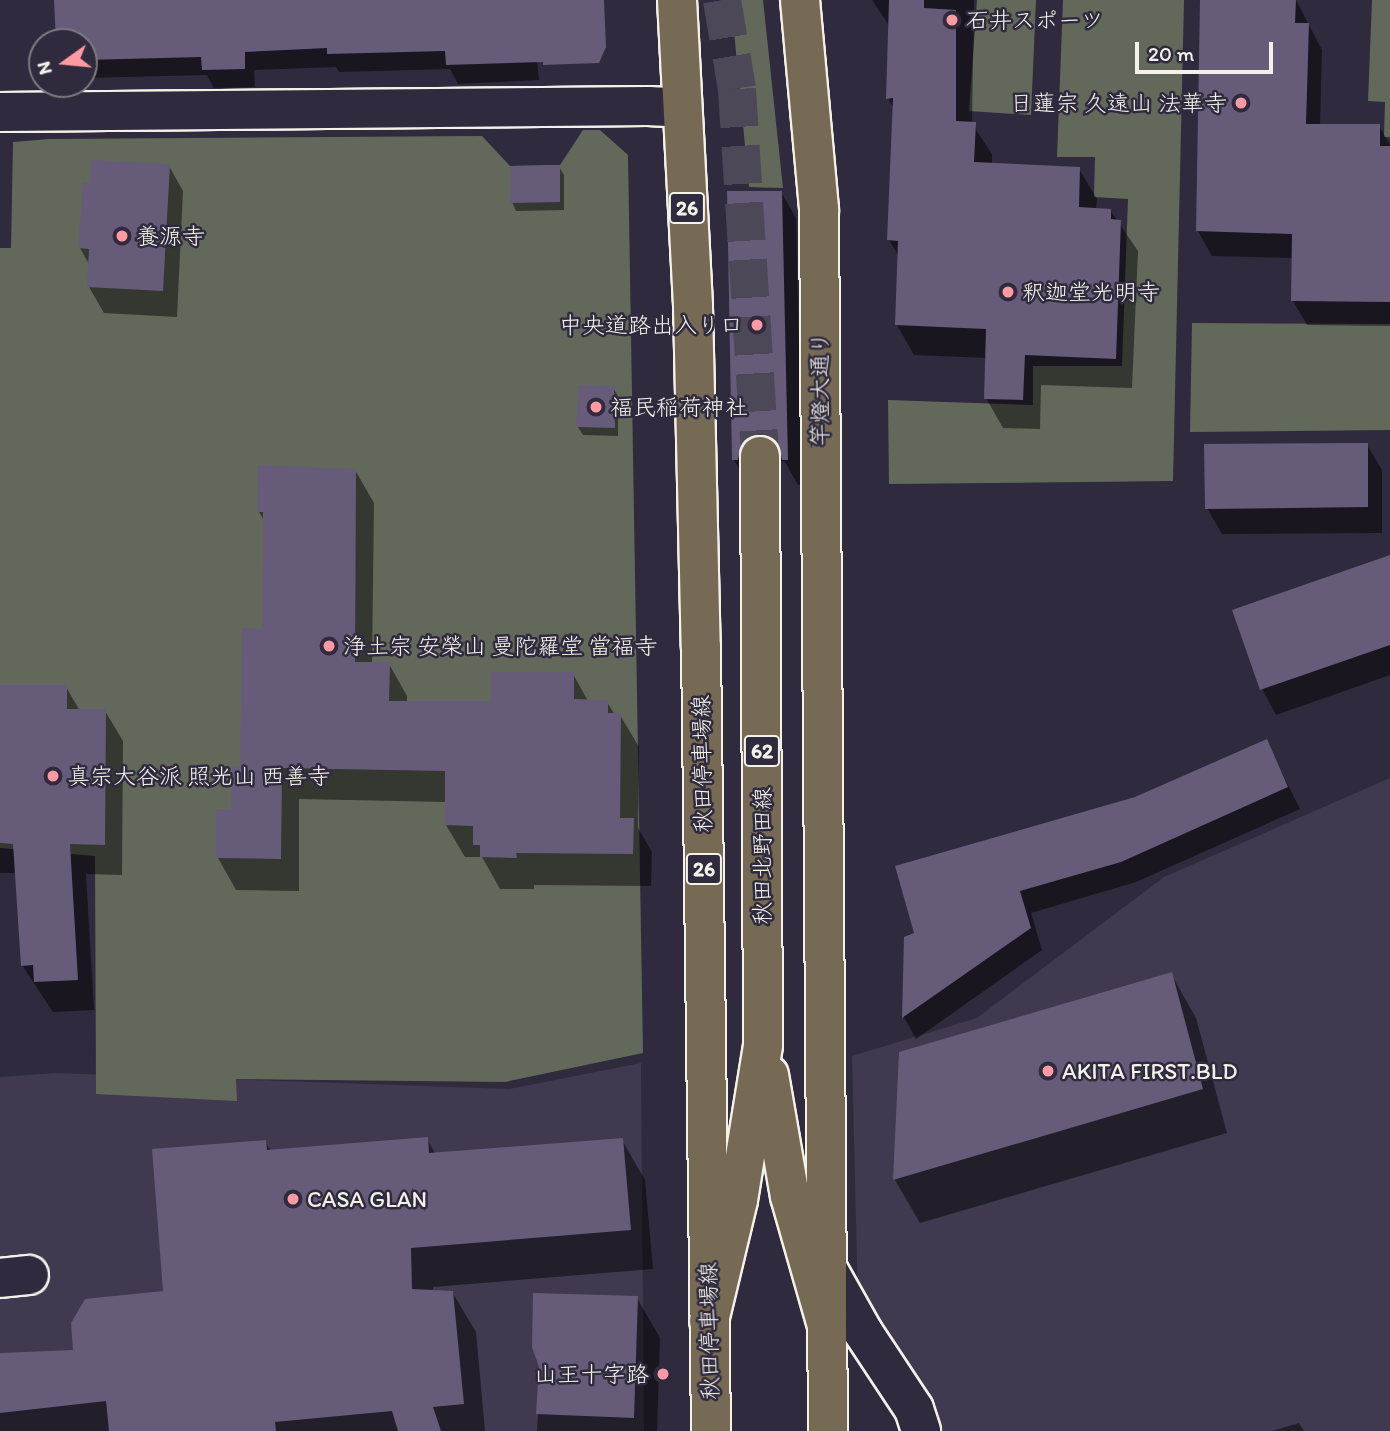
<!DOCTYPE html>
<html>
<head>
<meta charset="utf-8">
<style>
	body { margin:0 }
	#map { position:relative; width:1390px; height:1431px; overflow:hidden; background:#2f2a3d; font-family:Itim,"Klee One",sans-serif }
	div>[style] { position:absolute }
	.built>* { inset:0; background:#40394f }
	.green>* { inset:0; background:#62695b }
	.shadow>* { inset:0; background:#0007 }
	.building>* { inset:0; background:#665c7a }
	.motorway-tunnel>* { height:38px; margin-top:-19px; transform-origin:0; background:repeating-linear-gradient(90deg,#4d4857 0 38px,transparent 0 57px) }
	.roads { filter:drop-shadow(2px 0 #f4f1e8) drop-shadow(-2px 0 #f4f1e8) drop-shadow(0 2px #f4f1e8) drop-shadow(0 -2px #f4f1e8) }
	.minor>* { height:38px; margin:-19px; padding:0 19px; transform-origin:19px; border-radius:19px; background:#2f2a3d }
	.tertiary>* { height:38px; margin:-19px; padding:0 19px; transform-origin:19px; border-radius:19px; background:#2f2a3d }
	.primary>* { height:38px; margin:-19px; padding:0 19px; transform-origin:19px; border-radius:19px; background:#776a54 }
	.motorway>* { height:38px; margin:-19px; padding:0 19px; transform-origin:19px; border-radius:19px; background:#776a54 }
	.dots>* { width:19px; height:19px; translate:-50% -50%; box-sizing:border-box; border:4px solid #2f2a3d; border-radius:50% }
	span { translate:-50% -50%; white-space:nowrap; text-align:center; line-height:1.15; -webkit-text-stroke:5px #2f2a3d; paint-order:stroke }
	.shield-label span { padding:2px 5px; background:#2f2a3d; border:2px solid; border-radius:5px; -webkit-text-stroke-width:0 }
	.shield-label { font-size:21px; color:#f4f1e8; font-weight:700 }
	.poi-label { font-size:23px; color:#f4f1e8 }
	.left { translate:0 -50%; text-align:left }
	.right { translate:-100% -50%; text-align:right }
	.street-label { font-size:23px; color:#f4f1e8 }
	.north { position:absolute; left:28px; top:28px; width:70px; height:70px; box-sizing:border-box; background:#2f2a3d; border:2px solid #7e7a81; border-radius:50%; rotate:255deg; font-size:19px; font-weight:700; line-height:28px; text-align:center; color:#f4f1e8 }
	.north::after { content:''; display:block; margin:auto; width:24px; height:32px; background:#ff9aa2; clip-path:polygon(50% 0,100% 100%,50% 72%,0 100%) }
	.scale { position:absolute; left:1135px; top:42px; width:138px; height:32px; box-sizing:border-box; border:4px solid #f4f1e8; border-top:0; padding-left:9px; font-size:21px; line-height:24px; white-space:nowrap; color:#f4f1e8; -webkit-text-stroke:5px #2f2a3d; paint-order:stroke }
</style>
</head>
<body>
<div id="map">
	<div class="built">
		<i style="clip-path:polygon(1390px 778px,1390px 1431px,929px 1431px,858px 1302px,852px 1056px,977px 1018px,1164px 877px)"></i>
		<i style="clip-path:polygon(641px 1063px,644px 1431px,0 1431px,0 1077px,55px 1073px,509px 1089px)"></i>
	</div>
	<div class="green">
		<i style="clip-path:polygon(731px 0,763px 0,783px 188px,749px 187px)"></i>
		<i style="clip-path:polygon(977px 0,1036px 0,1031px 115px,969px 111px)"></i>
		<i style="clip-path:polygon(1063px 0,1184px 0,1173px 481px,889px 484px,888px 400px,1033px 405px,1033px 366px,1122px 366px,1128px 199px,1094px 197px,1095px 157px,1057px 157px)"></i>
		<i style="clip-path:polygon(1372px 0,1390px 0,1390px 137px,1384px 137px,1385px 102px,1368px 101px)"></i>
		<i style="clip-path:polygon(583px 130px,600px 130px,628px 155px,643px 1053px,505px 1082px,236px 1079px,237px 1101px,96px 1094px,95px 856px,0 848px,0 248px,11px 248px,13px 142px,49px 139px,482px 136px,510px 166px,560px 165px)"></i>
		<i style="clip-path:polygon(1192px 323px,1390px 324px,1390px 430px,1190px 432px)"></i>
	</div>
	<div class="shadow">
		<i style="clip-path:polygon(80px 0,531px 0,539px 80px,458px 84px,450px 69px,339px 72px,336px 67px,254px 70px,255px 87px,214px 88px,207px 75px,84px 78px,84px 42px,58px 42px)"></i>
		<i style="clip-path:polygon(872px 0,974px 0,972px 124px,992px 154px,992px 165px,1079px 169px,1097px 199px,1096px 210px,1110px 210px,1138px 251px,1132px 388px,1041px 385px,1040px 429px,1003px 428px,986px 398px,987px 358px,914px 355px,897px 325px,900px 258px,889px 240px,894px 109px,888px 98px,890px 27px)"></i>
		<i style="clip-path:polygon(1202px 0,1296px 0,1322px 50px,1320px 126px,1379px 126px,1390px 145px,1390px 326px,1307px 325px,1293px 301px,1293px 258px,1212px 256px,1198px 231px)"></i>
		<i style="clip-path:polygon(169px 166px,183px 191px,177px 317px,104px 313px,89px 287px,90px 266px,80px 248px)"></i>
		<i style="clip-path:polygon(559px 167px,564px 175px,564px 210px,516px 211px,512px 202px)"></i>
		<i style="clip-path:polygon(781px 192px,796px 218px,802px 485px,798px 485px,785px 462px,775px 459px,749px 485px,734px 460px)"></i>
		<i style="clip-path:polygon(580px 387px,613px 388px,618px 396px,618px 436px,583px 435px,578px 427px)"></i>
		<i style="clip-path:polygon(1367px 445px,1382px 470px,1382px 533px,1222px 534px,1207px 508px)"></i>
		<i style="clip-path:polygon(355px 470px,374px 503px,372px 664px,389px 664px,407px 696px,407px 702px,493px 703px,573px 674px,588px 701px,607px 702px,615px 715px,620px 715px,639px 747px,638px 828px,652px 852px,651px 886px,534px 885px,534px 889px,500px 889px,482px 857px,465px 857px,446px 825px,447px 802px,299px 799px,299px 891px,236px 890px,218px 858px,233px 811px,263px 630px,265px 522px,259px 512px)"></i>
		<i style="clip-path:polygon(1390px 557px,1390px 675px,1276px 715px,1262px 689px)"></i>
		<i style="clip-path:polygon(0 686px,66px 687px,80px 711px,105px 711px,123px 741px,122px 875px,86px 874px,94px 1010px,53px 1012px,22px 965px,17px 873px,0 873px)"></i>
		<i style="clip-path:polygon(1266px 741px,1300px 809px,1136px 882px,1031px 913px,1042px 950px,916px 1039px,904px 1017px,905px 938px,916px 935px,1136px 799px)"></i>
		<i style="clip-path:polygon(1171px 974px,1196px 1018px,1227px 1133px,920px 1223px,895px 1180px,900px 1054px)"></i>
		<i style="clip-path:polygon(427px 1139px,436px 1155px,622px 1140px,645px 1180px,653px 1269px,433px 1287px,433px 1292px,452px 1292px,476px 1332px,485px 1431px,0 1431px,0 1355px,75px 1352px,165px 1293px,265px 1141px,271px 1152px)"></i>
		<i style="clip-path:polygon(637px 1298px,660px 1338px,657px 1431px,537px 1431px,541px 1366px)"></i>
		<i style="clip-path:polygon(1299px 1423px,1304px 1431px,1272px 1431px)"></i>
	</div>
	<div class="building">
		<i style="clip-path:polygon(54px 0,604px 0,606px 47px,599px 63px,543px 65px,543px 62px,446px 65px,445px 51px,327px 54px,327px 48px,245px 52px,245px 69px,202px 70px,201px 57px,84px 60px,84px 42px,56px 42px)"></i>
		<i style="clip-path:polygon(889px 0,924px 0,924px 8px,956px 10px,956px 121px,976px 122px,974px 162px,1080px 167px,1079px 207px,1111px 209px,1111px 219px,1121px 220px,1116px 359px,1025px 355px,1023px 400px,984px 399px,986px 329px,895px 325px,898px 241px,887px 240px,893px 98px,886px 99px)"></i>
		<i style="clip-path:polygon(1200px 0,1296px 0,1295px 23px,1309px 23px,1306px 124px,1380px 124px,1380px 146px,1390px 146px,1390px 302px,1291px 301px,1292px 234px,1196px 231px)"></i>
		<i style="clip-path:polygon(91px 160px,170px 164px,163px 291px,87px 287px,89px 249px,78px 248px,83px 182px,90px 183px)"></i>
		<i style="clip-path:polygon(560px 165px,560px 202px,510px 203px,510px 166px)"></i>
		<i style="clip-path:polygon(727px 191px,782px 191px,788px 460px,782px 460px,779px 446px,771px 437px,759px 434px,748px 438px,741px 446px,738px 460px,732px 460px)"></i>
		<i style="clip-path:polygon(579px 385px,614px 386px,615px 428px,576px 427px)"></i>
		<i style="clip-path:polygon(1368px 443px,1368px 507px,1205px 509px,1204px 444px)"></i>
		<i style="clip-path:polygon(258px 465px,356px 469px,355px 662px,390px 662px,389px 701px,491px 701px,491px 672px,574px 672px,574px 699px,608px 700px,608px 713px,621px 713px,620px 818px,634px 818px,633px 854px,516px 853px,517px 858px,480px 857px,480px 845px,473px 845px,473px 826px,445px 825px,445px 771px,282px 768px,281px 859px,216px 858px,216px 809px,231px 809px,232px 766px,240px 766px,242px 628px,262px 629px,263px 512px,257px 512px)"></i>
		<i style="clip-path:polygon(1390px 555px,1390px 645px,1260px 690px,1232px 610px)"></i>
		<i style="clip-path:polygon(0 685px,67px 685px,67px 709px,106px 709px,105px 845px,70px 844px,78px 980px,34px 982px,33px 965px,21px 966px,13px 844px,0 843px)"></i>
		<i style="clip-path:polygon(1267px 739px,1288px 787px,1121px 862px,1020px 891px,1031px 928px,902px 1018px,904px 937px,914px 933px,895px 866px,1135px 797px)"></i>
		<i style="clip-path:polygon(1172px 972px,1203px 1089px,893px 1180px,899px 1052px)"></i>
		<i style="clip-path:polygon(428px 1137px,429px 1153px,623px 1138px,631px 1230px,411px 1248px,412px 1289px,453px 1291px,464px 1404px,433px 1407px,441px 1431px,398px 1431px,392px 1411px,275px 1422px,276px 1431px,109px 1431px,106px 1401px,0 1413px,0 1353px,73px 1350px,71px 1323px,85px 1299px,163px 1291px,152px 1149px,266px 1140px,267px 1150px)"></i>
		<i style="clip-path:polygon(533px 1293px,638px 1296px,634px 1418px,536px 1414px,539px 1367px,532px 1347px)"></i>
	</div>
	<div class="motorway-tunnel">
		<i style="left:722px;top:0;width:90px;rotate:80.4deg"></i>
		<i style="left:737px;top:89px;width:368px;rotate:86.4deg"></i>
	</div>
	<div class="roads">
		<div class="minor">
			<i style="left:826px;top:1266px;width:76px;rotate:60.7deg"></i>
			<i style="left:863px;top:1332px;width:92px;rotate:56.5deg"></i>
			<i style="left:914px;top:1409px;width:23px;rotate:72deg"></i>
			<i style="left:0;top:1278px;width:29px;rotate:-6deg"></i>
		</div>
		<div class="tertiary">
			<i style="left:0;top:112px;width:648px;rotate:-0.53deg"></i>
			<i style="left:648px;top:106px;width:34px;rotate:3deg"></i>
		</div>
		<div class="primary">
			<i style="left:677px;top:0;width:307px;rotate:87deg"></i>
			<i style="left:693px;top:307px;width:340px;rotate:88.7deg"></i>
			<i style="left:701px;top:647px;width:784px;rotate:89.27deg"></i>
			<i style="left:800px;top:0;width:210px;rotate:84.8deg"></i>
			<i style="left:819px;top:209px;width:1222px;rotate:89.58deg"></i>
		</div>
		<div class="motorway">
			<i style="left:769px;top:1075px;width:123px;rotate:80.2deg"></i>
			<i style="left:790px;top:1196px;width:135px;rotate:74.1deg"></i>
			<i style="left:709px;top:1321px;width:124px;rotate:-76.5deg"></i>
			<i style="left:738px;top:1200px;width:157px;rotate:-80.8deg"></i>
			<i style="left:763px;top:1045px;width:589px;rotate:-90.29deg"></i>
		</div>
	</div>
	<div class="dots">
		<i style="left:952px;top:20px;background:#ff9aa2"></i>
		<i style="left:1241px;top:103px;background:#ff9aa2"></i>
		<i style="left:122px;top:236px;background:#ff9aa2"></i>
		<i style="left:1008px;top:292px;background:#ff9aa2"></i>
		<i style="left:757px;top:325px;background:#ff9aa2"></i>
		<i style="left:596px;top:407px;background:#ff9aa2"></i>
		<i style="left:329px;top:646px;background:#ff9aa2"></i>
		<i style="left:53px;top:776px;background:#ff9aa2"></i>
		<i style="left:1048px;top:1071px;background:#ff9aa2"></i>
		<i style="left:293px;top:1199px;background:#ff9aa2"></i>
		<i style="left:663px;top:1374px;background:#ff9aa2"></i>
	</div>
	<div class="shield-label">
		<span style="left:687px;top:208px">26</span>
		<span style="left:762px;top:751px">62</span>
		<span style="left:704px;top:869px">26</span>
	</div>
	<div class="poi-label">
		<span class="left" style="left:966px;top:20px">石井スポーツ</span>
		<span class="right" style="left:1227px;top:103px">日蓮宗 久遠山 法華寺</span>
		<span class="left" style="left:136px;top:236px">養源寺</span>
		<span class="left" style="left:1022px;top:292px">釈迦堂光明寺</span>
		<span class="right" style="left:743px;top:325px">中央道路出入り口</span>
		<span class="left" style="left:610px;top:407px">福民稲荷神社</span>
		<span class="left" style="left:343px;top:646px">浄土宗 安榮山 曼陀羅堂 當福寺</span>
		<span class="left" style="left:67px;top:776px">真宗大谷派 照光山 西善寺</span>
		<span class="left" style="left:1062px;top:1071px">AKITA FIRST.BLD</span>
		<span class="left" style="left:307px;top:1199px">CASA GLAN</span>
		<span class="right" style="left:649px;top:1374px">山王十字路</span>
	</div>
	<div class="street-label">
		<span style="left:820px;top:389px;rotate:-90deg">竿燈大通り</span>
		<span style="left:702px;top:764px;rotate:-91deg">秋田停車場線</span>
		<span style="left:762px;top:856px;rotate:-90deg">秋田北野田線</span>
		<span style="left:709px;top:1331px;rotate:-91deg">秋田停車場線</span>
	</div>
	<div class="north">N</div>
	<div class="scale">20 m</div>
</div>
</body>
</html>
